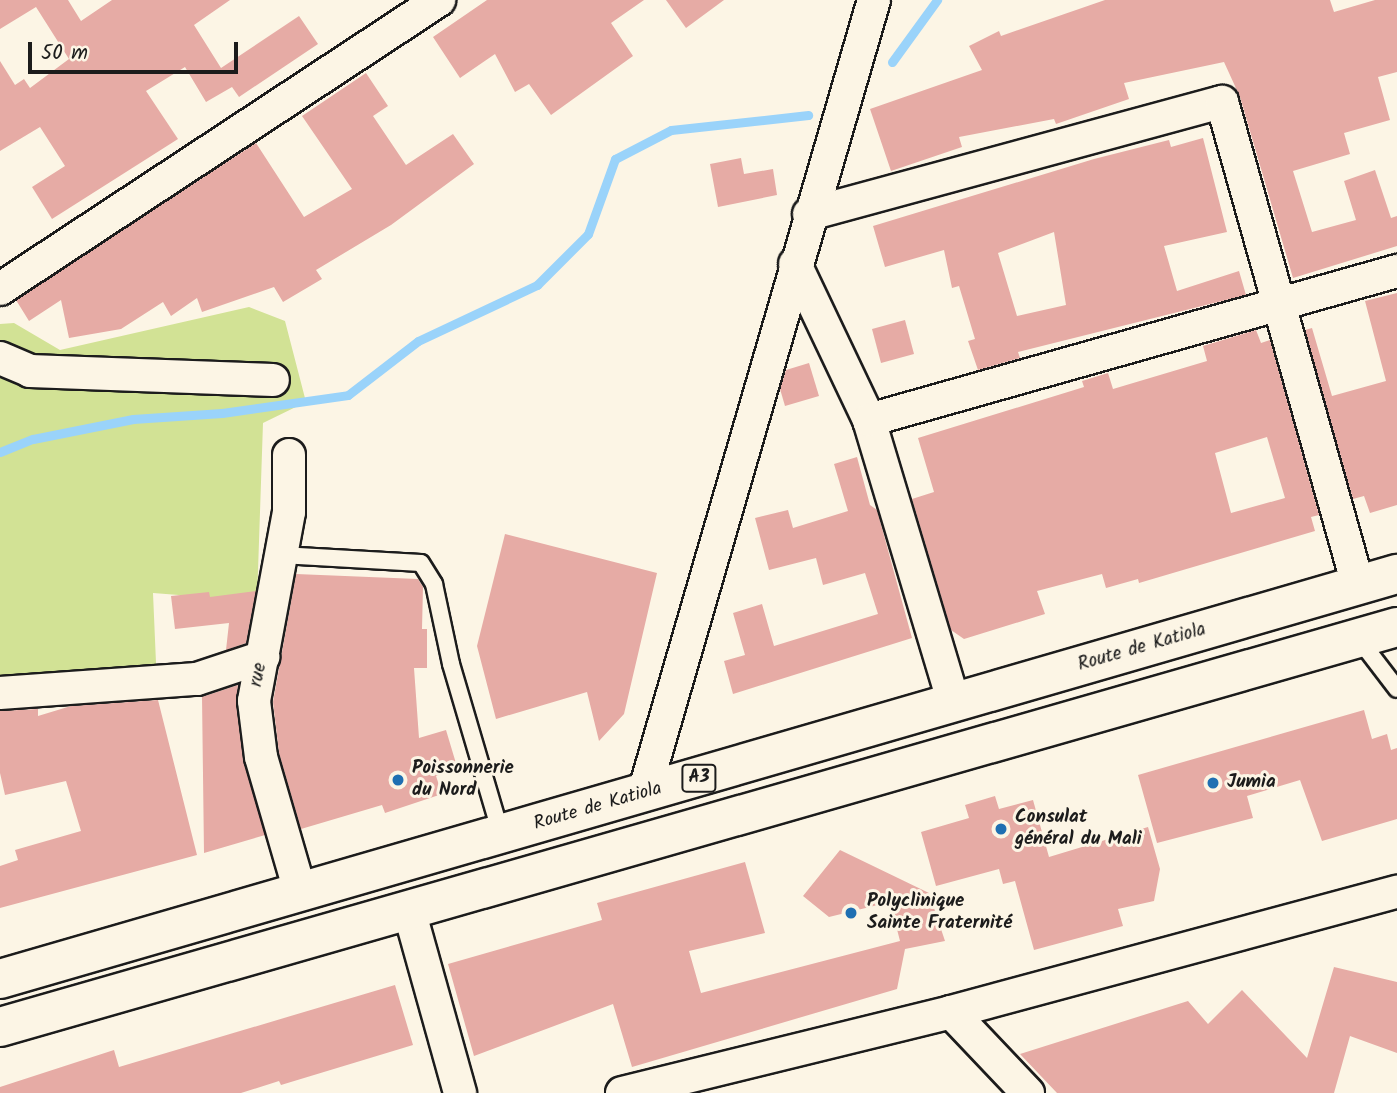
<!DOCTYPE html>
<html>
<head>
<meta charset="utf-8">
<style>
	body { margin:0 }
	#map { position:relative; width:1397px; height:1093px; overflow:hidden; background:#fcf5e5; font-family:Kalam,sans-serif }
	div>[style] { position:absolute }
	.green>* { inset:0; background:#d2e295 }
	.stream>* { height:9px; margin:-4.5px; padding:0 4.5px; transform-origin:4.5px; border-radius:4.5px; background:#9ad3fa }
	.building>* { inset:0; background:#e6aba5 }
	.roads { filter:drop-shadow(2px 0 #1c1c1c) drop-shadow(-2px 0 #1c1c1c) drop-shadow(0 2px #1c1c1c) drop-shadow(0 -2px #1c1c1c) }
	.lane>* { height:16px; margin:-8px; padding:0 8px; transform-origin:8px; border-radius:8px; background:#fcf5e5 }
	.street>* { height:32px; margin:-16px; padding:0 16px; transform-origin:16px; border-radius:16px; background:#fcf5e5 }
	.highway>* { height:38px; margin:-19px; padding:0 19px; transform-origin:19px; border-radius:19px; background:#fcf5e5 }
	.dots>* { width:19px; height:19px; translate:-50% -50%; box-sizing:border-box; border:4px solid #fcf5e5; border-radius:50% }
	span { translate:-50% -50%; white-space:nowrap; text-align:center; line-height:1.15; -webkit-text-stroke:6px #fcf5e5; paint-order:stroke }
	.shield-label span { padding:2px 5px; background:#fcf5e5; border:2px solid; border-radius:5px; -webkit-text-stroke-width:0 }
	.shield-label { font-size:18px; color:#1c1c1c; font-weight:700 }
	.street-label { font-size:19px; color:#1c1c1c }
	.poi-label { font-size:19px; color:#1c1c1c; font-weight:700 }
	.left { translate:0 -50%; text-align:left }
	.scale { position:absolute; left:28px; top:42px; width:210px; height:32px; box-sizing:border-box; border:4px solid #1c1c1c; border-top:0; padding-left:9px; font-size:21px; line-height:24px; white-space:nowrap; color:#1c1c1c; -webkit-text-stroke:5px #fcf5e5; paint-order:stroke }
</style>
</head>
<body>
<div id="map">
	<div class="green">
		<i style="clip-path:polygon(249px 307px,285px 321px,306px 402px,263px 423px,257px 601px,153px 593px,157px 686px,0 681px,0 324px,14px 323px,60px 350px)"></i>
	</div>
	<div class="stream">
		<i style="left:892px;top:62px;width:77px;rotate:-54deg"></i>
		<i style="left:0;top:452px;width:35px;rotate:-22deg"></i>
		<i style="left:33px;top:439px;width:102px;rotate:-11.3deg"></i>
		<i style="left:133px;top:419px;width:89px;rotate:-3.9deg"></i>
		<i style="left:222px;top:413px;width:127px;rotate:-8.1deg"></i>
		<i style="left:348px;top:395px;width:88px;rotate:-37.6deg"></i>
		<i style="left:418px;top:341px;width:132px;rotate:-25.2deg"></i>
		<i style="left:537px;top:285px;width:72px;rotate:-45deg"></i>
		<i style="left:588px;top:234px;width:80px;rotate:-70.2deg"></i>
		<i style="left:615px;top:159px;width:63px;rotate:-27.4deg"></i>
		<i style="left:671px;top:130px;width:138px;rotate:-6.2deg"></i>
	</div>
	<div class="building">
		<i style="clip-path:polygon(0 0,68px 0,81px 21px,112px 0,230px 0,194px 25px,221px 68px,299px 16px,318px 44px,239px 97px,232px 87px,206px 102px,185px 67px,146px 91px,178px 139px,52px 219px,32px 187px,65px 166px,40px 127px,0 151px,0 61px,15px 85px,24px 79px,30px 88px,69px 59px,36px 7px,0 29px)"></i>
		<i style="clip-path:polygon(487px 0,644px 0,611px 23px,633px 56px,551px 115px,529px 84px,515px 92px,495px 54px,460px 78px,433px 37px)"></i>
		<i style="clip-path:polygon(666px 0,724px 0,686px 28px)"></i>
		<i style="clip-path:polygon(1105px 0,1330px 0,1334px 12px,1375px 0,1397px 0,1397px 72px,1378px 77px,1390px 120px,1344px 133px,1350px 154px,1293px 171px,1312px 232px,1356px 220px,1344px 181px,1375px 170px,1391px 218px,1397px 216px,1397px 246px,1293px 278px,1240px 97px,1224px 62px,1124px 83px,1129px 99px,1056px 124px,1054px 119px,959px 137px,962px 147px,891px 171px,870px 109px,982px 70px,969px 46px,999px 31px,1001px 36px)"></i>
		<i style="clip-path:polygon(366px 73px,388px 106px,373px 116px,406px 165px,453px 134px,474px 164px,391px 225px,316px 270px,322px 279px,283px 302px,274px 287px,202px 312px,197px 298px,171px 316px,163px 302px,121px 329px,69px 338px,61px 300px,29px 321px,16px 300px,256px 143px,304px 217px,352px 189px,302px 116px)"></i>
		<i style="clip-path:polygon(evenodd,1203px 138px,1227px 232px,1164px 246px,1177px 291px,1239px 271px,1246px 295px,1018px 352px,1020px 358px,978px 370px,968px 341px,975px 339px,959px 286px,952px 288px,944px 250px,885px 267px,873px 226px,1094px 159px,1169px 140px,1171px 147px,1203px 138px,1054px 232px,1066px 305px,1017px 316px,998px 253px,1054px 232px)"></i>
		<i style="clip-path:polygon(741px 158px,744px 174px,773px 169px,777px 195px,718px 207px,710px 164px)"></i>
		<i style="clip-path:polygon(1397px 293px,1397px 505px,1370px 513px,1364px 496px,1353px 499px,1305px 330px,1312px 328px,1332px 396px,1386px 381px,1365px 301px)"></i>
		<i style="clip-path:polygon(905px 320px,914px 354px,881px 363px,872px 329px)"></i>
		<i style="clip-path:polygon(evenodd,1256px 330px,1261px 343px,1270px 340px,1319px 515px,1311px 517px,1315px 531px,1139px 583px,1138px 579px,1106px 588px,1102px 574px,1037px 591px,1045px 614px,964px 639px,951px 630px,912px 499px,934px 492px,918px 438px,1084px 387px,1082px 381px,1108px 373px,1113px 389px,1207px 361px,1203px 346px,1256px 330px,1267px 437px,1285px 498px,1231px 513px,1215px 453px,1267px 437px)"></i>
		<i style="clip-path:polygon(809px 363px,819px 396px,785px 406px,780px 389px,786px 370px)"></i>
		<i style="clip-path:polygon(857px 457px,870px 505px,877px 510px,912px 638px,733px 694px,724px 661px,745px 655px,733px 613px,762px 604px,774px 646px,878px 614px,865px 573px,823px 585px,816px 558px,769px 570px,755px 518px,788px 510px,793px 528px,848px 511px,834px 464px)"></i>
		<i style="clip-path:polygon(505px 534px,657px 573px,624px 714px,599px 741px,587px 692px,496px 719px,477px 646px)"></i>
		<i style="clip-path:polygon(296px 574px,418px 579px,423px 587px,422px 629px,427px 629px,427px 668px,414px 668px,419px 738px,446px 730px,458px 770px,436px 776px,442px 794px,385px 813px,382px 805px,301px 829px,279px 753px,273px 702px)"></i>
		<i style="clip-path:polygon(256px 591px,246px 643px,226px 650px,229px 623px,175px 629px,171px 596px,209px 592px,210px 597px)"></i>
		<i style="clip-path:polygon(238px 685px,236px 703px,243px 759px,265px 835px,204px 853px,202px 697px)"></i>
		<i style="clip-path:polygon(158px 700px,197px 855px,0 908px,0 866px,18px 860px,15px 850px,81px 831px,66px 781px,5px 795px,0 773px,0 711px,38px 709px,38px 716px,71px 706px)"></i>
		<i style="clip-path:polygon(1364px 710px,1372px 739px,1387px 734px,1391px 750px,1397px 748px,1397px 819px,1322px 841px,1300px 780px,1247px 796px,1253px 818px,1157px 843px,1138px 775px)"></i>
		<i style="clip-path:polygon(995px 796px,999px 809px,1033px 800px,1049px 857px,1148px 827px,1160px 869px,1154px 901px,1118px 909px,1123px 926px,1034px 950px,1015px 881px,1003px 884px,999px 869px,936px 886px,921px 832px,969px 818px,965px 805px)"></i>
		<i style="clip-path:polygon(840px 850px,929px 893px,945px 941px,905px 949px,897px 989px,632px 1067px,613px 1004px,474px 1056px,448px 964px,602px 920px,597px 903px,745px 862px,765px 933px,689px 951px,701px 993px,900px 941px,890px 902px,829px 917px,803px 896px)"></i>
		<i style="clip-path:polygon(1334px 967px,1397px 982px,1397px 1053px,1350px 1036px,1334px 1093px,1057px 1093px,1020px 1054px,1188px 1001px,1208px 1024px,1242px 990px,1307px 1058px)"></i>
		<i style="clip-path:polygon(395px 985px,413px 1045px,281px 1085px,279px 1081px,241px 1093px,0 1093px,0 1087px,114px 1050px,119px 1067px)"></i>
	</div>
	<div class="roads">
		<div class="lane">
			<i style="left:281px;top:555px;width:140px;rotate:3.3deg"></i>
			<i style="left:421px;top:563px;width:25px;rotate:58deg"></i>
			<i style="left:434px;top:584px;width:82px;rotate:78deg"></i>
			<i style="left:451px;top:664px;width:177px;rotate:73.6deg"></i>
			<i style="left:1358px;top:638px;width:64px;rotate:52.6deg"></i>
		</div>
		<div class="street">
			<i style="left:809px;top:214px;width:428px;rotate:-15.2deg"></i>
			<i style="left:1222px;top:102px;width:502px;rotate:74.27deg"></i>
			<i style="left:795px;top:264px;width:173px;rotate:64.6deg"></i>
			<i style="left:869px;top:420px;width:295px;rotate:73.3deg"></i>
			<i style="left:0;top:289px;width:526px;rotate:-33.36deg"></i>
			<i style="left:0;top:358px;width:33px;rotate:23deg"></i>
			<i style="left:30px;top:371px;width:243px;rotate:2.1deg"></i>
			<i style="left:869px;top:420px;width:549px;rotate:-15.76deg"></i>
			<i style="left:289px;top:455px;width:57px;rotate:90deg"></i>
			<i style="left:289px;top:512px;width:192px;rotate:100.5deg"></i>
			<i style="left:254px;top:701px;width:56px;rotate:82.9deg"></i>
			<i style="left:261px;top:757px;width:140px;rotate:73.8deg"></i>
			<i style="left:0;top:693px;width:197px;rotate:-4.1deg"></i>
			<i style="left:197px;top:679px;width:70px;rotate:-18.4deg"></i>
			<i style="left:644px;top:793px;width:826px;rotate:-73.83deg"></i>
			<i style="left:409px;top:910px;width:190px;rotate:74.4deg"></i>
			<i style="left:951px;top:1012px;width:112px;rotate:46.5deg"></i>
			<i style="left:622px;top:1093px;width:339px;rotate:-13.8deg"></i>
			<i style="left:951px;top:1012px;width:462px;rotate:-15.1deg"></i>
		</div>
		<div class="highway">
			<i style="left:0;top:979px;width:1455px;rotate:-16.17deg"></i>
			<i style="left:0;top:1027px;width:1453px;rotate:-15.98deg"></i>
		</div>
	</div>
	<div class="dots">
		<i style="left:398px;top:780px;background:#1f6fb2"></i>
		<i style="left:1213px;top:783px;background:#1f6fb2"></i>
		<i style="left:1001px;top:829px;background:#1f6fb2"></i>
		<i style="left:851px;top:913px;background:#1f6fb2"></i>
	</div>
	<div class="shield-label">
		<span style="left:699px;top:778px">A3</span>
	</div>
	<div class="street-label">
		<span style="left:1142px;top:648px;rotate:-16deg">Route de Katiola</span>
		<span style="left:259px;top:675px;rotate:-79deg">rue</span>
		<span style="left:598px;top:807px;rotate:-16deg">Route de Katiola</span>
	</div>
	<div class="poi-label">
		<span class="left" style="left:412px;top:780px">Poissonnerie<br>du Nord</span>
		<span class="left" style="left:1227px;top:783px">Jumia</span>
		<span class="left" style="left:1015px;top:829px">Consulat<br>général du Mali</span>
		<span class="left" style="left:867px;top:913px">Polyclinique<br>Sainte Fraternité</span>
	</div>
	<div class="scale">50 m</div>
</div>
</body>
</html>
